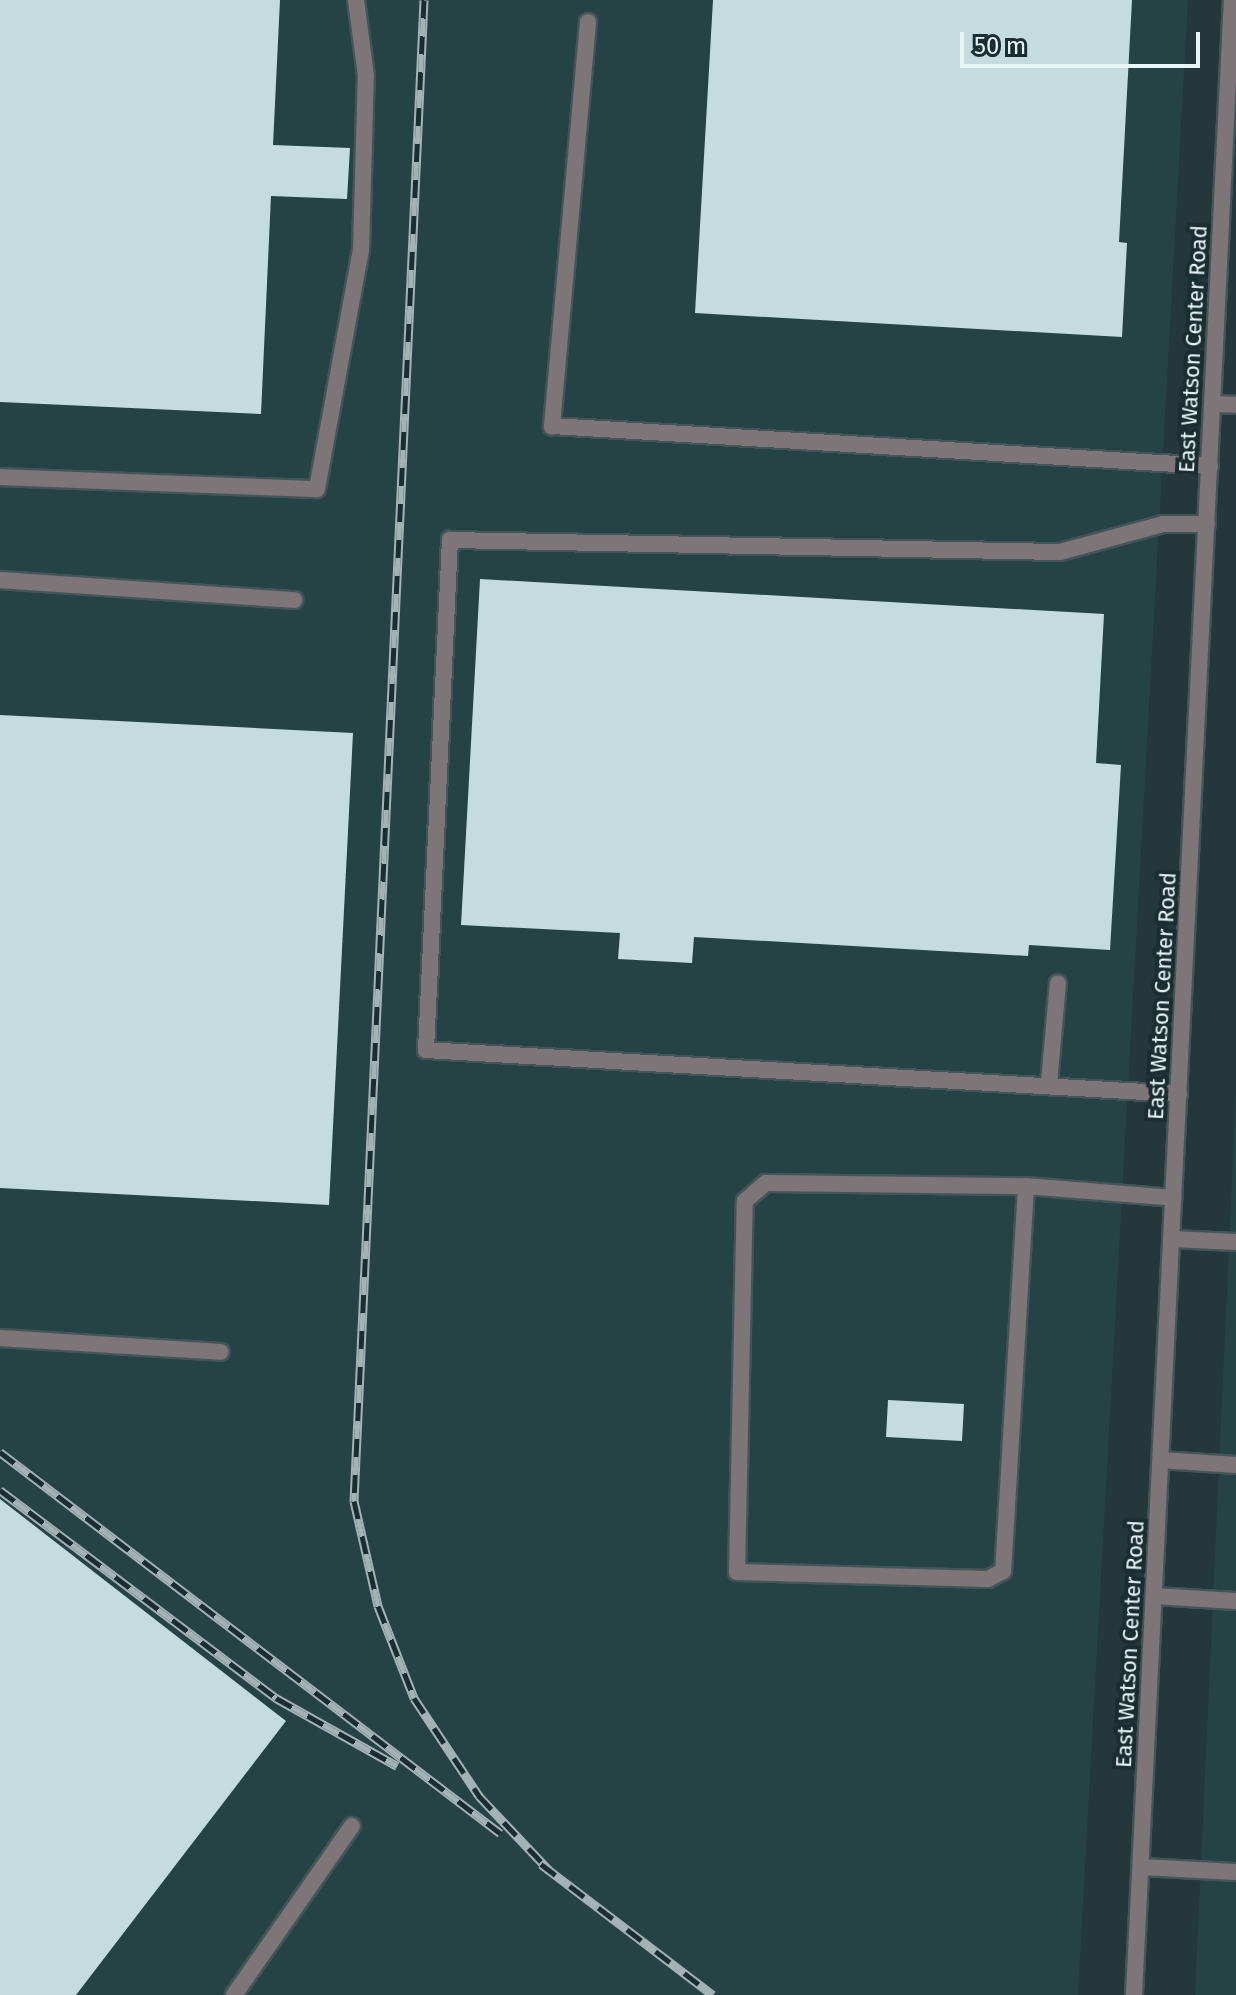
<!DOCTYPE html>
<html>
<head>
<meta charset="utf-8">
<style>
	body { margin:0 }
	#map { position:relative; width:1236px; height:1995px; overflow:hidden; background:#24373a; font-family:"Fira Sans",sans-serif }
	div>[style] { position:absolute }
	.built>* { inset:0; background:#254245 }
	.building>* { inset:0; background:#c5dcdf }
	.roads { filter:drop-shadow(2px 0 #435558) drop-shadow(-2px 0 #435558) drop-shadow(0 2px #435558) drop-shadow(0 -2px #435558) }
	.service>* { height:16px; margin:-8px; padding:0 8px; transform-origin:8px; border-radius:8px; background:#7d7578 }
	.tertiary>* { height:16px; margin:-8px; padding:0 8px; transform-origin:8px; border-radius:8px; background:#7d7578 }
	.rail>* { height:9px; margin-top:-4.5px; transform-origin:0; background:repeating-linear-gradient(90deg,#1a2d30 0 18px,#a3b2b4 0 36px); box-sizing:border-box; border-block:2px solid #a3b2b4 }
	span { translate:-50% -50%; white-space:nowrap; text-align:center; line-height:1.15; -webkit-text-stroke:8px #1a2d30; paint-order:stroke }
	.street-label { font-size:22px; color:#e8f4f6 }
	.scale { position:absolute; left:960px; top:32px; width:240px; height:36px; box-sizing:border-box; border:4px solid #e8f4f6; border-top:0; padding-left:10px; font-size:24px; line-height:28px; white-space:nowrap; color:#e8f4f6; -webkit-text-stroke:6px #1a2d30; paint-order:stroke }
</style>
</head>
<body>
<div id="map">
	<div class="built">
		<i style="clip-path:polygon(0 0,1188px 0,1078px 1995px,0 1995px)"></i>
		<i style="clip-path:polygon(1236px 1090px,1236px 1995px,1195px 1995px)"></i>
	</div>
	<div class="building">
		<i style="clip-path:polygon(0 0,280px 0,273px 145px,350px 148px,347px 199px,271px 196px,261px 414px,0 402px)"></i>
		<i style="clip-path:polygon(713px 0,1132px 0,1119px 242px,1127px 243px,1122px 337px,695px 313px)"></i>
		<i style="clip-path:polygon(480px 579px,1104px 614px,1096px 763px,1121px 765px,1110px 950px,1029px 945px,1028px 956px,694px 937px,692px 963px,618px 959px,620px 933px,461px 925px)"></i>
		<i style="clip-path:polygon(0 715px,353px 733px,329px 1205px,0 1188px)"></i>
		<i style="clip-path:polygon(888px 1400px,964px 1404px,962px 1441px,886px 1437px)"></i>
		<i style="clip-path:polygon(0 1499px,286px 1721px,76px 1995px,0 1995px)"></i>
	</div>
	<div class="roads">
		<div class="service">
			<i style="left:588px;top:22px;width:406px;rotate:95.1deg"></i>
			<i style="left:552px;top:426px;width:659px;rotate:3.48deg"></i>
			<i style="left:1213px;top:404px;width:23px;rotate:2deg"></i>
			<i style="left:0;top:477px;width:317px;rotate:2.2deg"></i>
			<i style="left:317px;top:489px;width:243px;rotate:-79.6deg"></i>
			<i style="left:361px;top:250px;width:174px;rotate:-88.4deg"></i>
			<i style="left:366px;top:76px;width:77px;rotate:-97.5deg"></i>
			<i style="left:0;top:580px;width:295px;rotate:3.9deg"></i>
			<i style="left:1049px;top:1083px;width:100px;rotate:-84.9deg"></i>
			<i style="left:1179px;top:1094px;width:754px;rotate:-176.66deg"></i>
			<i style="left:426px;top:1050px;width:511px;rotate:-87.31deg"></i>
			<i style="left:450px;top:540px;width:610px;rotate:1.13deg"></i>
			<i style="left:1060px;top:552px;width:107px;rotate:-15.2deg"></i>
			<i style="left:1163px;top:524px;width:44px"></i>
			<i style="left:1026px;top:1186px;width:386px;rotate:93.4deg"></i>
			<i style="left:1003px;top:1571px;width:17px;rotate:152deg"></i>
			<i style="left:988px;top:1579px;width:251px;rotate:-178.4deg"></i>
			<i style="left:737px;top:1572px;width:371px;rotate:-88.8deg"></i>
			<i style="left:745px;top:1201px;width:28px;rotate:-41deg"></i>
			<i style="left:766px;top:1183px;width:260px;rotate:0.7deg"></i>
			<i style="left:1026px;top:1186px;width:148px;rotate:4.6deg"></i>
			<i style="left:0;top:1338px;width:221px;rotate:3.6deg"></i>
			<i style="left:1161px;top:1460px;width:75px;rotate:3.8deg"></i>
			<i style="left:1154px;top:1596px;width:82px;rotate:3.5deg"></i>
			<i style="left:1141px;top:1867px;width:95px;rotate:3deg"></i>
			<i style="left:234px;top:1995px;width:206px;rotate:-55.1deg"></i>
		</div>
		<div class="tertiary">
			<i style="left:1172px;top:1239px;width:64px;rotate:2.7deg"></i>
			<i style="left:1134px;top:1995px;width:1997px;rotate:-87.19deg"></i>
		</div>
	</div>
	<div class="rail">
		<i style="left:424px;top:0;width:1503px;rotate:92.67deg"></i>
		<i style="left:354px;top:1501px;width:108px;rotate:77.1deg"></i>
		<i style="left:378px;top:1606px;width:99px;rotate:68.6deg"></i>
		<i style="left:414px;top:1698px;width:118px;rotate:56.4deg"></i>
		<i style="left:479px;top:1796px;width:102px;rotate:46.6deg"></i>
		<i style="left:0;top:1452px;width:629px;rotate:37.31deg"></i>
		<i style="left:0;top:1490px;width:346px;rotate:37deg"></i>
		<i style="left:276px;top:1698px;width:139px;rotate:29.3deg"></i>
		<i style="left:541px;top:1864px;width:216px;rotate:37.3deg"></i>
	</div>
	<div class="street-label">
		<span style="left:1193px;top:349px;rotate:-87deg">East Watson Center Road</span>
		<span style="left:1162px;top:996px;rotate:-87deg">East Watson Center Road</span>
		<span style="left:1130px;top:1644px;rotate:-87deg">East Watson Center Road</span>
	</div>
	<div class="scale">50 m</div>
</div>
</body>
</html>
